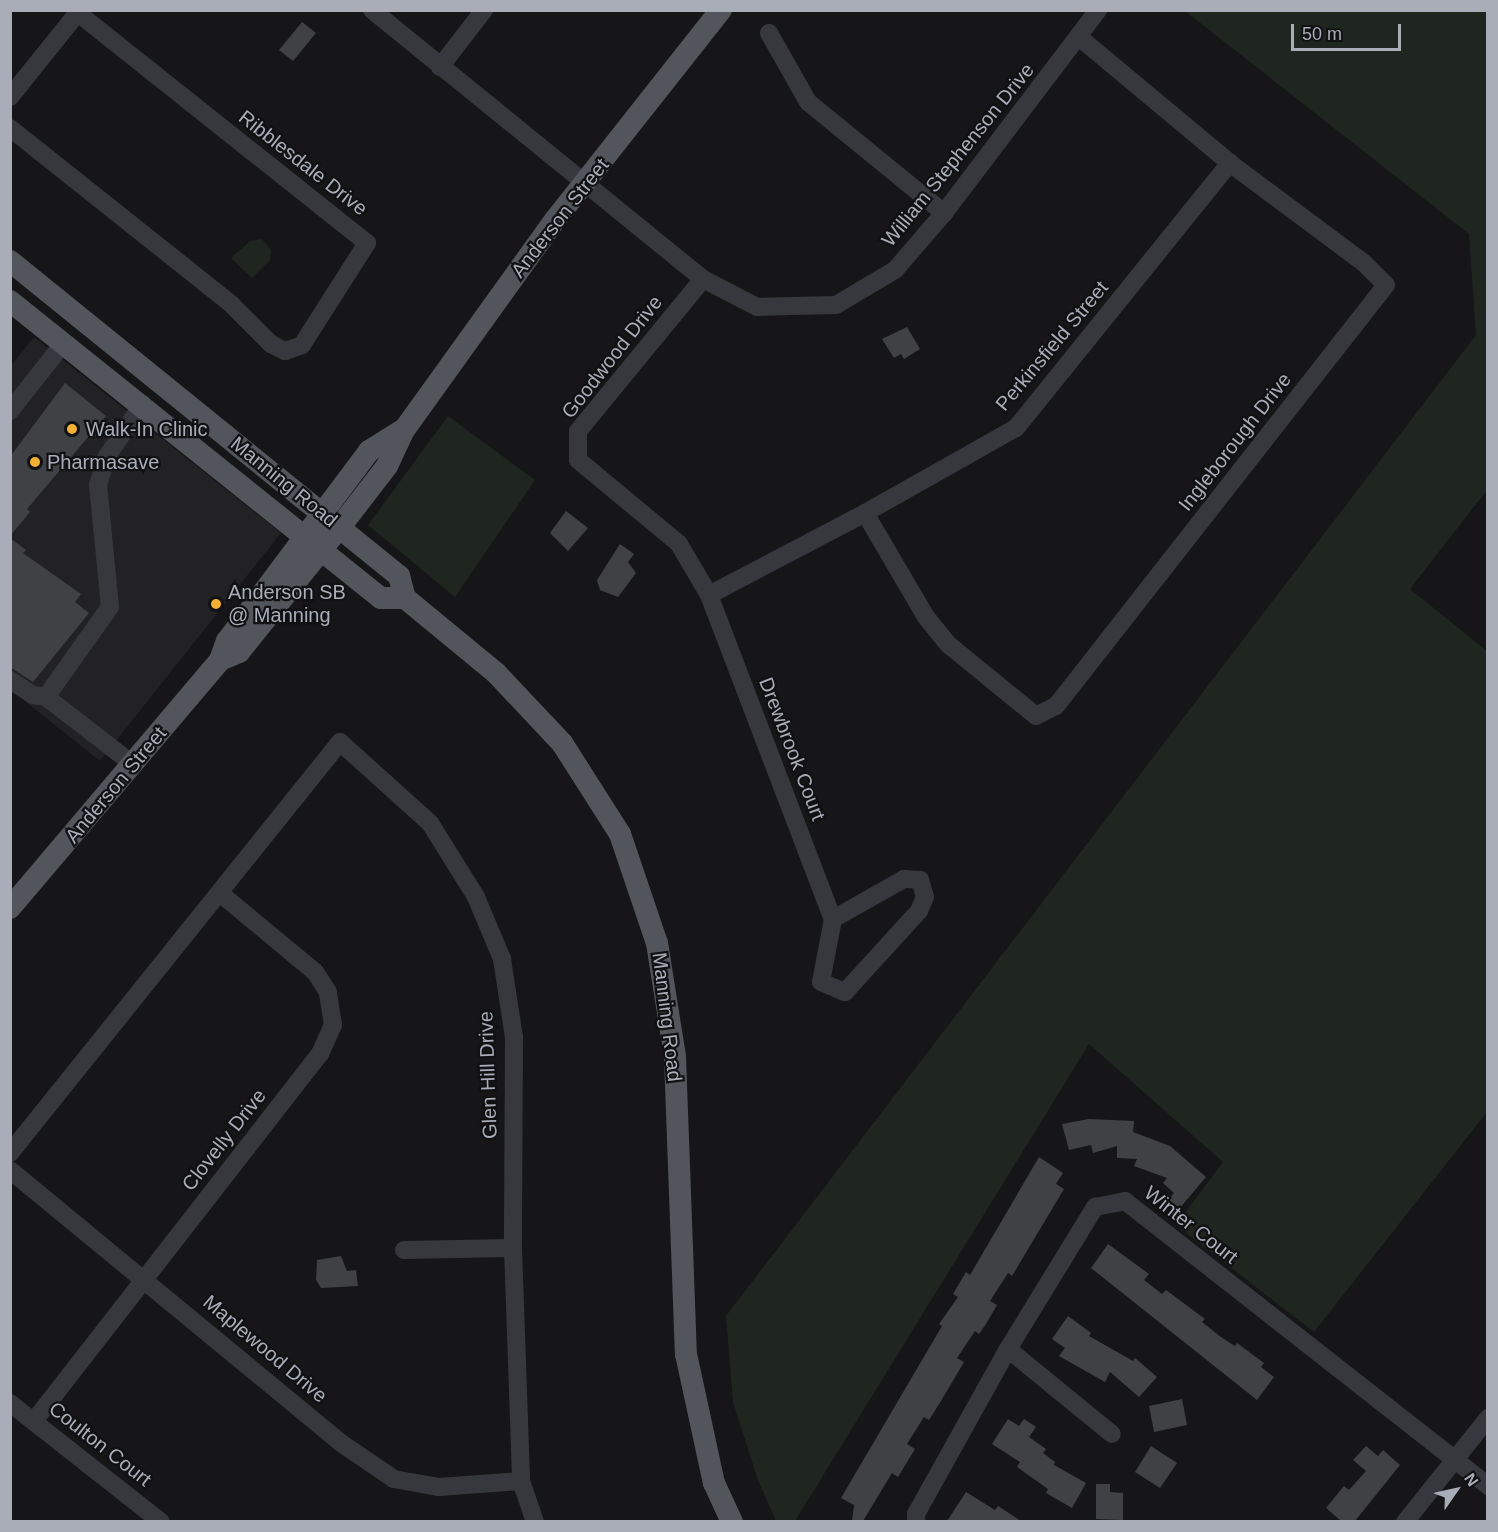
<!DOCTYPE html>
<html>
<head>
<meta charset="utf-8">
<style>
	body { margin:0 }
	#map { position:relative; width:1498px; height:1532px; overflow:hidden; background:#161618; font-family:Arial,sans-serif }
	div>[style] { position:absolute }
	.built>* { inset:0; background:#222225 }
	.green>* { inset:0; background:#1e261f }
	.building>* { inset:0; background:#404145 }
	.minor>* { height:18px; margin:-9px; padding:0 9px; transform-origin:9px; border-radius:9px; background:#37383d }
	.major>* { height:22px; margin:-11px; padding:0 11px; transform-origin:11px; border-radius:11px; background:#53555c }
	.dots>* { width:16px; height:16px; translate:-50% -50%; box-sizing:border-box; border:3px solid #111113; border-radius:50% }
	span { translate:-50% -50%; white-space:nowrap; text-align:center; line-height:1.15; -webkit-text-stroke:4.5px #111113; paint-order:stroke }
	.street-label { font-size:20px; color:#a8adb8 }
	.poi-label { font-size:20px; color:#a8adb8 }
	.left { translate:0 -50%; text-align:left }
	.frame { position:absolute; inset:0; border:12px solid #a8adb8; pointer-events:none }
	.north { position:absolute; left:1426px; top:1460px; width:60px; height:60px; -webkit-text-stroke:4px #111113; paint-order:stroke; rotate:56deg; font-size:16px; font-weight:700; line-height:24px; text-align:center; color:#a8adb8 }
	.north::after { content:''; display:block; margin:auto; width:21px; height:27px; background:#a8adb8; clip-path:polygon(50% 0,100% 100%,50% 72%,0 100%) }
	.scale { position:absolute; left:1291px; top:24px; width:110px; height:27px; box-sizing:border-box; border:3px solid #a8adb8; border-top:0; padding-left:8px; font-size:18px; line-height:21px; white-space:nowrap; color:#a8adb8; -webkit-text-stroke:4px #111113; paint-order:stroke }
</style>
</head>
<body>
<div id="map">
	<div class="built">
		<i style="clip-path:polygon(34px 337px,281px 533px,100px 761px,11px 690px,10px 367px)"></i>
	</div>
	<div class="green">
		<i style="clip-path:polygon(1185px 11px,1487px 12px,1487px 490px,1410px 589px,1487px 651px,1487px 1112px,1314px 1332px,1176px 1225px,1223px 1162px,1089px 1044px,795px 1521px,776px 1521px,758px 1480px,733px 1402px,726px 1316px,1476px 335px,1469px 234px)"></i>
		<i style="clip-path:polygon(262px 239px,271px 250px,270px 260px,252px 278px,231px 258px,250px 241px)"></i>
		<i style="clip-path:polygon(448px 416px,535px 480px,455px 597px,368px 525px)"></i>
	</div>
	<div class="building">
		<i style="clip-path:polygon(302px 22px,316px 33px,293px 61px,279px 50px)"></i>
		<i style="clip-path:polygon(907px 327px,920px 349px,904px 359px,901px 354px,894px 358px,882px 339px)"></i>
		<i style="clip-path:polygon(65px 383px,106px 416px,27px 509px,30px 512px,10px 536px,10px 457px)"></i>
		<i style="clip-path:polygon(566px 511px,588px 528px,568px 551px,550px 533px)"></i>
		<i style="clip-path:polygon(10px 538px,26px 550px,23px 553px,81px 594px,75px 602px,89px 613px,33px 682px,10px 667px)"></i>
		<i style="clip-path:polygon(620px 544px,634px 554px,628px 562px,636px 573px,618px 597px,600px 590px,597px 580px)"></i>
		<i style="clip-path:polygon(1089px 1119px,1134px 1121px,1133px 1132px,1170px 1146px,1206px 1177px,1179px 1209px,1168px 1200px,1174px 1193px,1163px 1183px,1167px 1178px,1134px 1166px,1137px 1159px,1117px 1158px,1117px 1146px,1093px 1153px,1091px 1145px,1069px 1150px,1062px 1124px)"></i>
		<i style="clip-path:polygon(1039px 1157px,1063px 1173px,1056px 1184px,1064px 1189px,1012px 1276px,1008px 1273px,990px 1301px,997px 1305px,986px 1324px,979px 1334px,975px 1331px,957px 1358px,964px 1362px,941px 1401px,929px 1420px,924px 1417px,907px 1444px,915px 1449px,898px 1477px,892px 1473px,863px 1521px,852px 1521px,854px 1505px,841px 1498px,942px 1326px,939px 1324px,958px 1297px,953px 1294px,966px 1272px,970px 1275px)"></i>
		<i style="clip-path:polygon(1108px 1244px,1149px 1274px,1144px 1280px,1162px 1294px,1166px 1290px,1205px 1319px,1202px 1322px,1221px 1337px,1235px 1346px,1237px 1343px,1264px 1363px,1261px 1367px,1274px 1377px,1257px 1400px,1091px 1268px)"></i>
		<i style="clip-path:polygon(341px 1256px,347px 1271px,356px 1270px,358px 1286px,321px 1288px,316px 1280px,317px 1260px)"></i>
		<i style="clip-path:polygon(1068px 1316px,1091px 1333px,1089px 1336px,1133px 1361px,1135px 1358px,1157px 1377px,1139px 1397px,1110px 1372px,1105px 1382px,1059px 1356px,1065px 1348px,1052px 1339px)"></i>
		<i style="clip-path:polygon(1182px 1399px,1187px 1425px,1154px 1432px,1149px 1406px)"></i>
		<i style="clip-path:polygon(1008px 1419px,1019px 1426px,1024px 1419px,1036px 1427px,1029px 1437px,1046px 1449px,1043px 1453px,1055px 1462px,1054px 1465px,1086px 1483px,1072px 1508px,1046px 1493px,1048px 1489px,1017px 1467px,1020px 1462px,992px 1444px)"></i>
		<i style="clip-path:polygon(1151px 1446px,1177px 1463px,1160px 1488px,1135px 1472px)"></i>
		<i style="clip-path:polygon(1366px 1446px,1378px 1456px,1383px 1450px,1400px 1465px,1355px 1521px,1341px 1521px,1326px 1508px,1344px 1486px,1349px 1490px,1366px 1471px,1353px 1460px)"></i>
		<i style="clip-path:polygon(1096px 1484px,1110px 1484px,1110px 1492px,1123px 1493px,1123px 1520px,1096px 1519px)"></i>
		<i style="clip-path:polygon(966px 1492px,995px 1510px,998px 1506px,1021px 1521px,947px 1521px)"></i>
	</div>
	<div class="minor">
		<i style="left:372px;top:10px;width:427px;rotate:39.1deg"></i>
		<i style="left:703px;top:279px;width:61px;rotate:27.4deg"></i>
		<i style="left:757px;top:307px;width:79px;rotate:-1.5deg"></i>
		<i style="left:836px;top:305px;width:69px;rotate:-30.7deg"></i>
		<i style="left:895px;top:270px;width:75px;rotate:-49.3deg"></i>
		<i style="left:944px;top:213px;width:255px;rotate:-52.8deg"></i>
		<i style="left:769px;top:33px;width:79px;rotate:60.5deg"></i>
		<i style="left:808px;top:102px;width:176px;rotate:39.2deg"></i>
		<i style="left:440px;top:67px;width:72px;rotate:-52.3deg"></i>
		<i style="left:10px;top:97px;width:112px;rotate:-51.2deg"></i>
		<i style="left:10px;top:128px;width:283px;rotate:38.5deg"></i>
		<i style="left:231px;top:304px;width:57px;rotate:45deg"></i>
		<i style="left:271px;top:344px;width:16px;rotate:27deg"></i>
		<i style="left:285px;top:351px;width:18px;rotate:-19deg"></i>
		<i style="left:302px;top:345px;width:121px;rotate:-57.5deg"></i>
		<i style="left:367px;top:243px;width:369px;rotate:-141.5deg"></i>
		<i style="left:703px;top:279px;width:197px;rotate:129.4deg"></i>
		<i style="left:578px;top:431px;width:29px;rotate:90deg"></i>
		<i style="left:578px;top:460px;width:131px;rotate:39.7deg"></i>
		<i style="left:679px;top:544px;width:59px;rotate:59.5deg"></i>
		<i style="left:709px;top:595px;width:347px;rotate:69.1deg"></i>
		<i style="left:833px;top:919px;width:64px;rotate:100.8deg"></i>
		<i style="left:821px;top:982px;width:26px;rotate:23deg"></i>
		<i style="left:845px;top:992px;width:110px;rotate:-47.6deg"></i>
		<i style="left:919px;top:911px;width:15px;rotate:-67deg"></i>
		<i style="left:925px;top:897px;width:18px;rotate:-106deg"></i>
		<i style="left:920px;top:880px;width:16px;rotate:-176deg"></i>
		<i style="left:904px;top:879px;width:81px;rotate:150.6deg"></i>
		<i style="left:10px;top:411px;width:85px;rotate:-51.7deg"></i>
		<i style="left:865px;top:513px;width:121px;rotate:59.6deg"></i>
		<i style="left:926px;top:617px;width:36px;rotate:51deg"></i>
		<i style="left:949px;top:645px;width:112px;rotate:39.2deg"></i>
		<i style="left:1036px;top:716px;width:22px;rotate:-27deg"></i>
		<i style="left:1056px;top:706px;width:535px;rotate:-51.91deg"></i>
		<i style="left:1386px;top:285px;width:31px;rotate:-135deg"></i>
		<i style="left:1364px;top:263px;width:167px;rotate:-143.3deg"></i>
		<i style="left:1230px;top:163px;width:195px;rotate:-140.2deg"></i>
		<i style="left:709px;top:595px;width:176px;rotate:-27.7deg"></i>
		<i style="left:865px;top:513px;width:173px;rotate:-29.4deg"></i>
		<i style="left:1016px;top:428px;width:341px;rotate:-51.1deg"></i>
		<i style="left:10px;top:680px;width:27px;rotate:33deg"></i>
		<i style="left:33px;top:695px;width:13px;rotate:9deg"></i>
		<i style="left:134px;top:765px;width:111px;rotate:-142.3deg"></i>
		<i style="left:46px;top:697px;width:110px;rotate:-54.6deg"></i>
		<i style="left:110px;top:607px;width:123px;rotate:-95.6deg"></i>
		<i style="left:98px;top:485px;width:30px;rotate:-73deg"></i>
		<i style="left:107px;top:456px;width:63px;rotate:-55.3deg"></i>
		<i style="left:10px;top:1153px;width:527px;rotate:-51.24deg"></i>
		<i style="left:340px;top:742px;width:121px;rotate:42deg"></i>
		<i style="left:430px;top:823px;width:87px;rotate:58.1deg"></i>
		<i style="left:476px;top:897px;width:67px;rotate:67.2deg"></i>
		<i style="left:502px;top:959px;width:79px;rotate:81.3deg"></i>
		<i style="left:514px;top:1037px;width:211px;rotate:90.3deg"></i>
		<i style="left:513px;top:1248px;width:233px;rotate:88deg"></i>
		<i style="left:521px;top:1481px;width:43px;rotate:71.1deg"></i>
		<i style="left:10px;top:1170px;width:429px;rotate:39.5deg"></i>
		<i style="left:341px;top:1443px;width:64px;rotate:34.2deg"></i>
		<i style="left:394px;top:1479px;width:46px;rotate:10.1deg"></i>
		<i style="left:439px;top:1487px;width:82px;rotate:-4.2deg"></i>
		<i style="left:404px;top:1250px;width:109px;rotate:-1.1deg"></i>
		<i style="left:1008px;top:1349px;width:134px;rotate:39.3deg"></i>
		<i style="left:10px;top:1403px;width:192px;rotate:38.2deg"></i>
		<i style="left:34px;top:1421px;width:465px;rotate:-52.1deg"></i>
		<i style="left:320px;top:1054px;width:32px;rotate:-66deg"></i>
		<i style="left:333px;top:1025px;width:33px;rotate:-99deg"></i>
		<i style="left:328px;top:992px;width:24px;rotate:-123deg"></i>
		<i style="left:315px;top:972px;width:122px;rotate:-140.3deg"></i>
		<i style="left:916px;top:1522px;width:8px;rotate:-90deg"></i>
		<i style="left:916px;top:1514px;width:189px;rotate:-60.9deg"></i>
		<i style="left:1008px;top:1349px;width:167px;rotate:-58.5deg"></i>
		<i style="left:1095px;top:1207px;width:31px;rotate:-11deg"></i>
		<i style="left:1125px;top:1201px;width:462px;rotate:38.1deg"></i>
		<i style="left:1405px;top:1522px;width:133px;rotate:-51.4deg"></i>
	</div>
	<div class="major">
		<i style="left:10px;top:261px;width:501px;rotate:39deg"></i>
		<i style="left:399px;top:576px;width:23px;rotate:75deg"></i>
		<i style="left:405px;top:598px;width:118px;rotate:39.5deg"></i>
		<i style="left:496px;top:673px;width:96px;rotate:46.7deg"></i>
		<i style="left:562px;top:743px;width:108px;rotate:57.5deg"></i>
		<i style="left:620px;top:834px;width:115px;rotate:71.3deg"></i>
		<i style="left:657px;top:943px;width:115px;rotate:81deg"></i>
		<i style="left:675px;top:1057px;width:297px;rotate:87.9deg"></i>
		<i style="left:686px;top:1354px;width:132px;rotate:77.8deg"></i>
		<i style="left:714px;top:1483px;width:43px;rotate:65.2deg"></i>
		<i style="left:10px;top:301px;width:475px;rotate:38.7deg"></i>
		<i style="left:381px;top:598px;width:24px"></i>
		<i style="left:220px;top:660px;width:21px;rotate:-23deg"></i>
		<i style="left:239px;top:652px;width:161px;rotate:-51.1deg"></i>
		<i style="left:340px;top:527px;width:77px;rotate:-52.4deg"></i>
		<i style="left:387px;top:466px;width:40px;rotate:-65deg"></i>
		<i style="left:404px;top:430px;width:259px;rotate:-54.3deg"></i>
		<i style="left:555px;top:220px;width:268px;rotate:-51.7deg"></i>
		<i style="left:10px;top:908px;width:325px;rotate:-49.7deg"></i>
		<i style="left:220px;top:660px;width:20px;rotate:-70deg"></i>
		<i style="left:227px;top:641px;width:237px;rotate:-53.2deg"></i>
		<i style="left:369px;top:451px;width:40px;rotate:-32deg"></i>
	</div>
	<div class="dots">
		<i style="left:72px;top:429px;background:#f2b134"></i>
		<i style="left:35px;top:462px;background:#f2b134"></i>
		<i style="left:216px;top:604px;background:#f2b134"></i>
	</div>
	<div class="street-label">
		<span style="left:958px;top:155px;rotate:-51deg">William Stephenson Drive</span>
		<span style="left:303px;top:163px;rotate:38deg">Ribblesdale Drive</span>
		<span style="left:560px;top:218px;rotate:-52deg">Anderson Street</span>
		<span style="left:1052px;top:346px;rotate:-50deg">Perkinsfield Street</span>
		<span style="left:612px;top:357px;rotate:-52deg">Goodwood Drive</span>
		<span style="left:1235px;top:442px;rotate:-52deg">Ingleborough Drive</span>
		<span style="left:284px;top:482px;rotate:39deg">Manning Road</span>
		<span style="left:792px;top:749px;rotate:69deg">Drewbrook Court</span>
		<span style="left:116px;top:785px;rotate:-50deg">Anderson Street</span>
		<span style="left:667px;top:1017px;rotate:83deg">Manning Road</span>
		<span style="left:488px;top:1075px;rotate:-92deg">Glen Hill Drive</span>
		<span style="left:224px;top:1140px;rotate:-52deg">Clovelly Drive</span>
		<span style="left:1191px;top:1225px;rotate:38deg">Winter Court</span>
		<span style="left:265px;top:1349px;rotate:40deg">Maplewood Drive</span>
		<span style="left:100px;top:1444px;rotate:38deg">Coulton Court</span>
	</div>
	<div class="poi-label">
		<span class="left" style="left:86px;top:429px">Walk-In Clinic</span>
		<span class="left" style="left:47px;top:462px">Pharmasave</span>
		<span class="left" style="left:228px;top:604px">Anderson SB<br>@ Manning</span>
	</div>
	<div class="frame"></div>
	<div class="north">N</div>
	<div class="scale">50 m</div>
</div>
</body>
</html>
